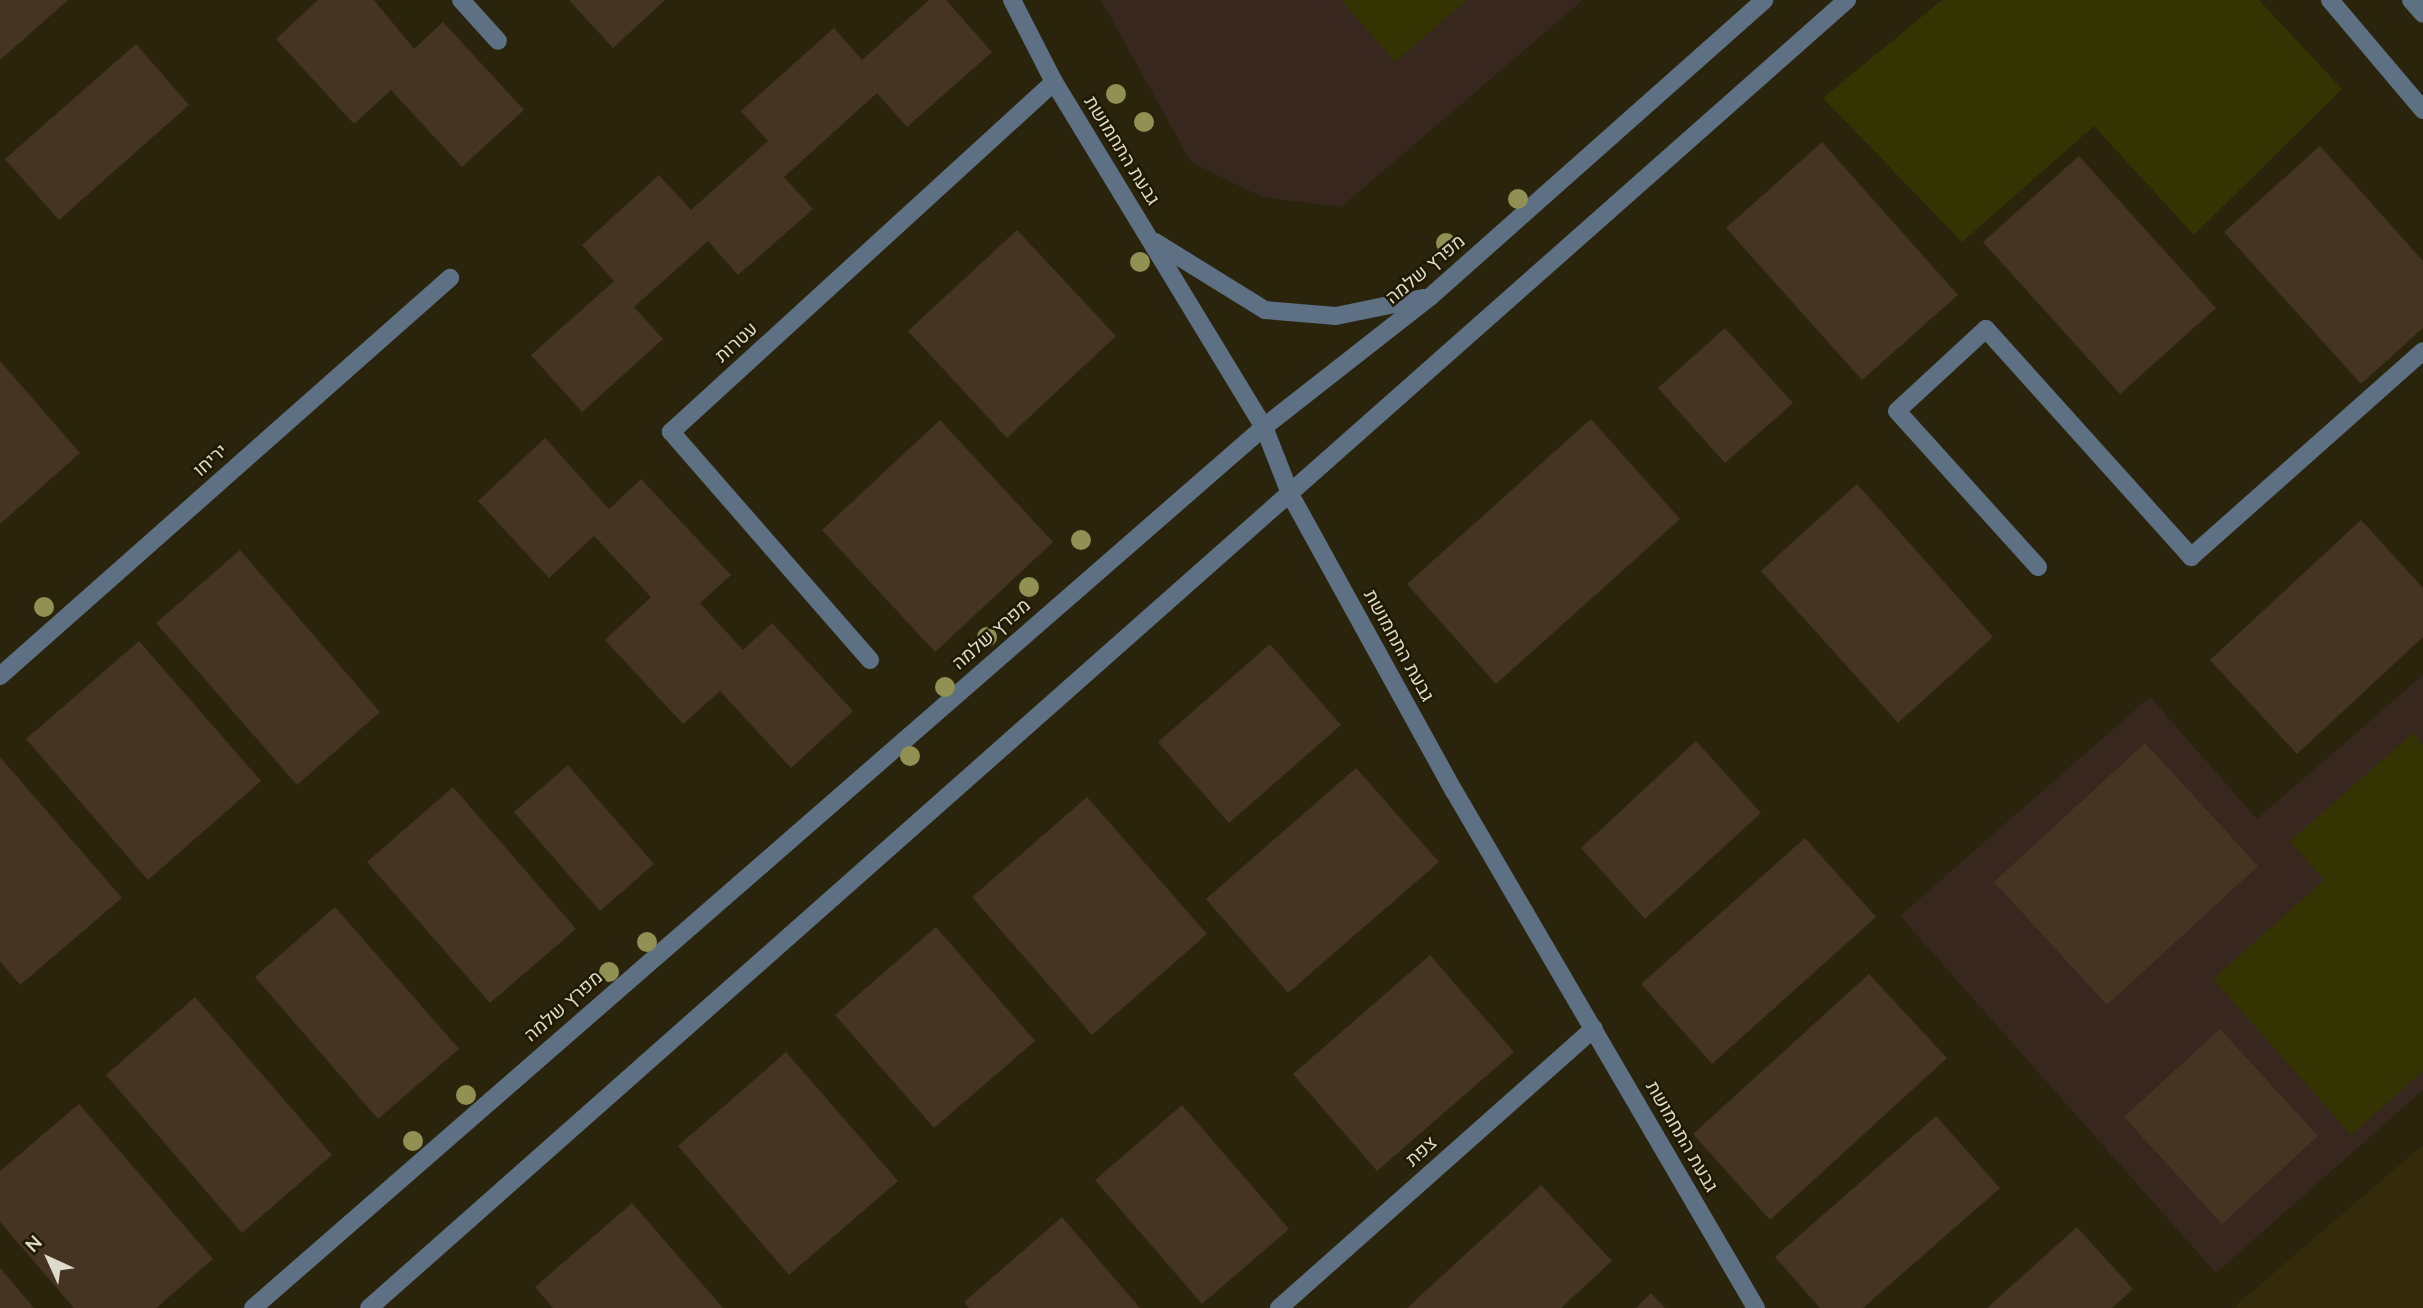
<!DOCTYPE html>
<html>
<head>
<meta charset="utf-8">
<style>
	body { margin:0 }
	#map { position:relative; width:2423px; height:1308px; overflow:hidden; background:#2a240c; font-family:"Nunito Sans",Heebo,sans-serif }
	div>[style] { position:absolute }
	.built>* { inset:0; background:#332b0a }
	.education>* { inset:0; background:#38271f }
	.green>* { inset:0; background:#333402 }
	.building>* { inset:0; background:#453421 }
	.minor>* { height:18px; margin:-9px; padding:0 9px; transform-origin:9px; border-radius:9px; background:#5d7084 }
	.trees>* { width:20px; height:20px; margin:-10px; border-radius:50%; background:#919153 }
	span { translate:-50% -50%; white-space:nowrap; text-align:center; line-height:1.15; -webkit-text-stroke:5px #211a03; paint-order:stroke }
	.street-label { font-size:19px; color:#dedbcc }
	.north { position:absolute; left:14px; top:1224px; width:70px; height:70px; -webkit-text-stroke:5px #211a03; paint-order:stroke; rotate:315deg; font-size:19px; font-weight:700; line-height:28px; text-align:center; color:#dedbcc }
	.north::after { content:''; display:block; margin:auto; width:24px; height:32px; background:#dedbcc; clip-path:polygon(50% 0,100% 100%,50% 72%,0 100%) }
</style>
</head>
<body>
<div id="map">
	<div class="built">
		<i style="clip-path:polygon(2423px 1145px,2423px 1308px,2233px 1308px)"></i>
	</div>
	<div class="education">
		<i style="clip-path:polygon(1101px 0,1583px 0,1341px 207px,1262px 197px,1191px 162px)"></i>
		<i style="clip-path:polygon(2423px 675px,2423px 1090px,2216px 1273px,1900px 916px,2150px 697px,2257px 819px)"></i>
	</div>
	<div class="green">
		<i style="clip-path:polygon(1341px 0,1467px 0,1395px 62px)"></i>
		<i style="clip-path:polygon(1942px 0,2259px 0,2342px 89px,2194px 235px,2094px 126px,1962px 242px,1823px 98px)"></i>
		<i style="clip-path:polygon(2413px 733px,2423px 745px,2423px 1071px,2351px 1135px,2213px 979px,2324px 880px,2290px 841px)"></i>
	</div>
	<div class="building">
		<i style="clip-path:polygon(0 0,68px 0,0 60px)"></i>
		<i style="clip-path:polygon(318px 0,374px 0,414px 49px,443px 22px,524px 110px,462px 167px,391px 90px,354px 124px,276px 39px)"></i>
		<i style="clip-path:polygon(569px 0,665px 0,613px 48px)"></i>
		<i style="clip-path:polygon(929px 0,946px 0,992px 52px,907px 127px,877px 93px,784px 177px,813px 209px,738px 275px,708px 241px,634px 307px,663px 339px,582px 412px,531px 355px,614px 281px,582px 245px,659px 175px,691px 210px,768px 141px,741px 111px,834px 28px,862px 60px)"></i>
		<i style="clip-path:polygon(136px 44px,189px 105px,59px 220px,5px 159px)"></i>
		<i style="clip-path:polygon(1822px 142px,1958px 295px,1862px 380px,1726px 228px)"></i>
		<i style="clip-path:polygon(2320px 146px,2423px 261px,2423px 328px,2361px 384px,2224px 232px)"></i>
		<i style="clip-path:polygon(2079px 156px,2216px 308px,2120px 394px,1983px 242px)"></i>
		<i style="clip-path:polygon(1017px 230px,1116px 336px,1007px 438px,908px 331px)"></i>
		<i style="clip-path:polygon(1725px 328px,1793px 403px,1725px 463px,1658px 388px)"></i>
		<i style="clip-path:polygon(0 361px,80px 453px,0 524px)"></i>
		<i style="clip-path:polygon(1591px 419px,1680px 519px,1496px 684px,1407px 584px)"></i>
		<i style="clip-path:polygon(940px 420px,1053px 542px,935px 652px,822px 530px)"></i>
		<i style="clip-path:polygon(545px 438px,609px 509px,641px 479px,731px 575px,700px 603px,743px 650px,772px 623px,853px 711px,791px 768px,720px 691px,683px 724px,605px 640px,651px 597px,594px 536px,549px 578px,478px 501px)"></i>
		<i style="clip-path:polygon(1857px 484px,1993px 637px,1898px 723px,1761px 571px)"></i>
		<i style="clip-path:polygon(2361px 520px,2423px 588px,2423px 637px,2297px 754px,2210px 660px)"></i>
		<i style="clip-path:polygon(240px 550px,380px 712px,297px 785px,156px 623px)"></i>
		<i style="clip-path:polygon(139px 641px,261px 781px,148px 880px,26px 739px)"></i>
		<i style="clip-path:polygon(1270px 644px,1341px 725px,1229px 823px,1158px 742px)"></i>
		<i style="clip-path:polygon(1696px 741px,1761px 813px,1645px 919px,1581px 848px)"></i>
		<i style="clip-path:polygon(2145px 743px,2258px 866px,2107px 1005px,1994px 882px)"></i>
		<i style="clip-path:polygon(0 757px,122px 898px,20px 985px,0 961px)"></i>
		<i style="clip-path:polygon(568px 765px,654px 864px,600px 911px,514px 812px)"></i>
		<i style="clip-path:polygon(1356px 768px,1439px 862px,1288px 993px,1206px 899px)"></i>
		<i style="clip-path:polygon(453px 787px,576px 929px,490px 1003px,367px 862px)"></i>
		<i style="clip-path:polygon(1087px 797px,1207px 934px,1092px 1035px,972px 897px)"></i>
		<i style="clip-path:polygon(1805px 838px,1876px 917px,1712px 1064px,1641px 984px)"></i>
		<i style="clip-path:polygon(335px 907px,459px 1049px,378px 1119px,255px 977px)"></i>
		<i style="clip-path:polygon(936px 927px,1035px 1041px,934px 1128px,835px 1015px)"></i>
		<i style="clip-path:polygon(1430px 955px,1514px 1052px,1377px 1171px,1293px 1074px)"></i>
		<i style="clip-path:polygon(1869px 974px,1947px 1058px,1770px 1220px,1693px 1134px)"></i>
		<i style="clip-path:polygon(195px 997px,332px 1155px,242px 1233px,106px 1075px)"></i>
		<i style="clip-path:polygon(2220px 1029px,2318px 1136px,2222px 1224px,2124px 1117px)"></i>
		<i style="clip-path:polygon(786px 1052px,898px 1181px,789px 1275px,678px 1146px)"></i>
		<i style="clip-path:polygon(79px 1104px,213px 1259px,156px 1308px,74px 1308px,0 1222px,0 1171px)"></i>
		<i style="clip-path:polygon(1182px 1105px,1289px 1229px,1202px 1304px,1095px 1180px)"></i>
		<i style="clip-path:polygon(1936px 1116px,2000px 1188px,1863px 1308px,1820px 1308px,1775px 1257px)"></i>
		<i style="clip-path:polygon(1541px 1185px,1612px 1261px,1561px 1308px,1407px 1308px)"></i>
		<i style="clip-path:polygon(632px 1203px,723px 1308px,553px 1308px,535px 1287px)"></i>
		<i style="clip-path:polygon(1062px 1217px,1140px 1308px,969px 1308px,964px 1302px)"></i>
		<i style="clip-path:polygon(2077px 1227px,2133px 1289px,2112px 1308px,1987px 1308px)"></i>
		<i style="clip-path:polygon(0 1268px,34px 1308px,0 1308px)"></i>
		<i style="clip-path:polygon(1651px 1293px,1665px 1308px,1636px 1308px)"></i>
	</div>
	<div class="minor">
		<i style="left:461px;top:0;width:55px;rotate:47.9deg"></i>
		<i style="left:1012px;top:0;width:92px;rotate:62.9deg"></i>
		<i style="left:1054px;top:82px;width:404px;rotate:58.7deg"></i>
		<i style="left:1264px;top:427px;width:74px;rotate:68.6deg"></i>
		<i style="left:1291px;top:496px;width:337px;rotate:61.1deg"></i>
		<i style="left:1454px;top:791px;width:599px;rotate:59.71deg"></i>
		<i style="left:2330px;top:0;width:144px;rotate:49.8deg"></i>
		<i style="left:2411px;top:0;width:18px;rotate:49deg"></i>
		<i style="left:1155px;top:242px;width:129px;rotate:31.7deg"></i>
		<i style="left:1265px;top:310px;width:71px;rotate:4.8deg"></i>
		<i style="left:1336px;top:316px;width:90px;rotate:-11.6deg"></i>
		<i style="left:2038px;top:567px;width:210px;rotate:-132.1deg"></i>
		<i style="left:1897px;top:411px;width:121px;rotate:-42.7deg"></i>
		<i style="left:1986px;top:329px;width:307px;rotate:48deg"></i>
		<i style="left:2191px;top:557px;width:310px;rotate:-41.6deg"></i>
		<i style="left:870px;top:660px;width:303px;rotate:-131.1deg"></i>
		<i style="left:671px;top:432px;width:519px;rotate:-42.42deg"></i>
		<i style="left:0;top:676px;width:601px;rotate:-41.49deg"></i>
		<i style="left:253px;top:1308px;width:1341px;rotate:-41.07deg"></i>
		<i style="left:1264px;top:427px;width:211px;rotate:-38.1deg"></i>
		<i style="left:1430px;top:297px;width:447px;rotate:-41.6deg"></i>
		<i style="left:369px;top:1308px;width:1974px;rotate:-41.51deg"></i>
		<i style="left:1279px;top:1308px;width:421px;rotate:-41.6deg"></i>
	</div>
	<div class="trees">
		<i style="left:1116px;top:94px"></i>
		<i style="left:1144px;top:122px"></i>
		<i style="left:1518px;top:199px"></i>
		<i style="left:1446px;top:243px"></i>
		<i style="left:1140px;top:262px"></i>
		<i style="left:1081px;top:540px"></i>
		<i style="left:1029px;top:587px"></i>
		<i style="left:44px;top:607px"></i>
		<i style="left:987px;top:637px"></i>
		<i style="left:945px;top:687px"></i>
		<i style="left:910px;top:756px"></i>
		<i style="left:647px;top:942px"></i>
		<i style="left:609px;top:972px"></i>
		<i style="left:466px;top:1095px"></i>
		<i style="left:413px;top:1141px"></i>
	</div>
	<div class="street-label">
		<span style="left:1121px;top:151px;rotate:58deg">גבעת התחמושת</span>
		<span style="left:1426px;top:270px;rotate:-40deg">מפרץ שלמה</span>
		<span style="left:737px;top:343px;rotate:-42deg">עטרות</span>
		<span style="left:211px;top:461px;rotate:-42deg">יריחו</span>
		<span style="left:992px;top:635px;rotate:-41deg">מפרץ שלמה</span>
		<span style="left:1398px;top:646px;rotate:61deg">גבעת התחמושת</span>
		<span style="left:564px;top:1007px;rotate:-41deg">מפרץ שלמה</span>
		<span style="left:1681px;top:1137px;rotate:60deg">גבעת התחמושת</span>
		<span style="left:1422px;top:1152px;rotate:-42deg">צפת</span>
	</div>
	<div class="north">N</div>
</div>
</body>
</html>
